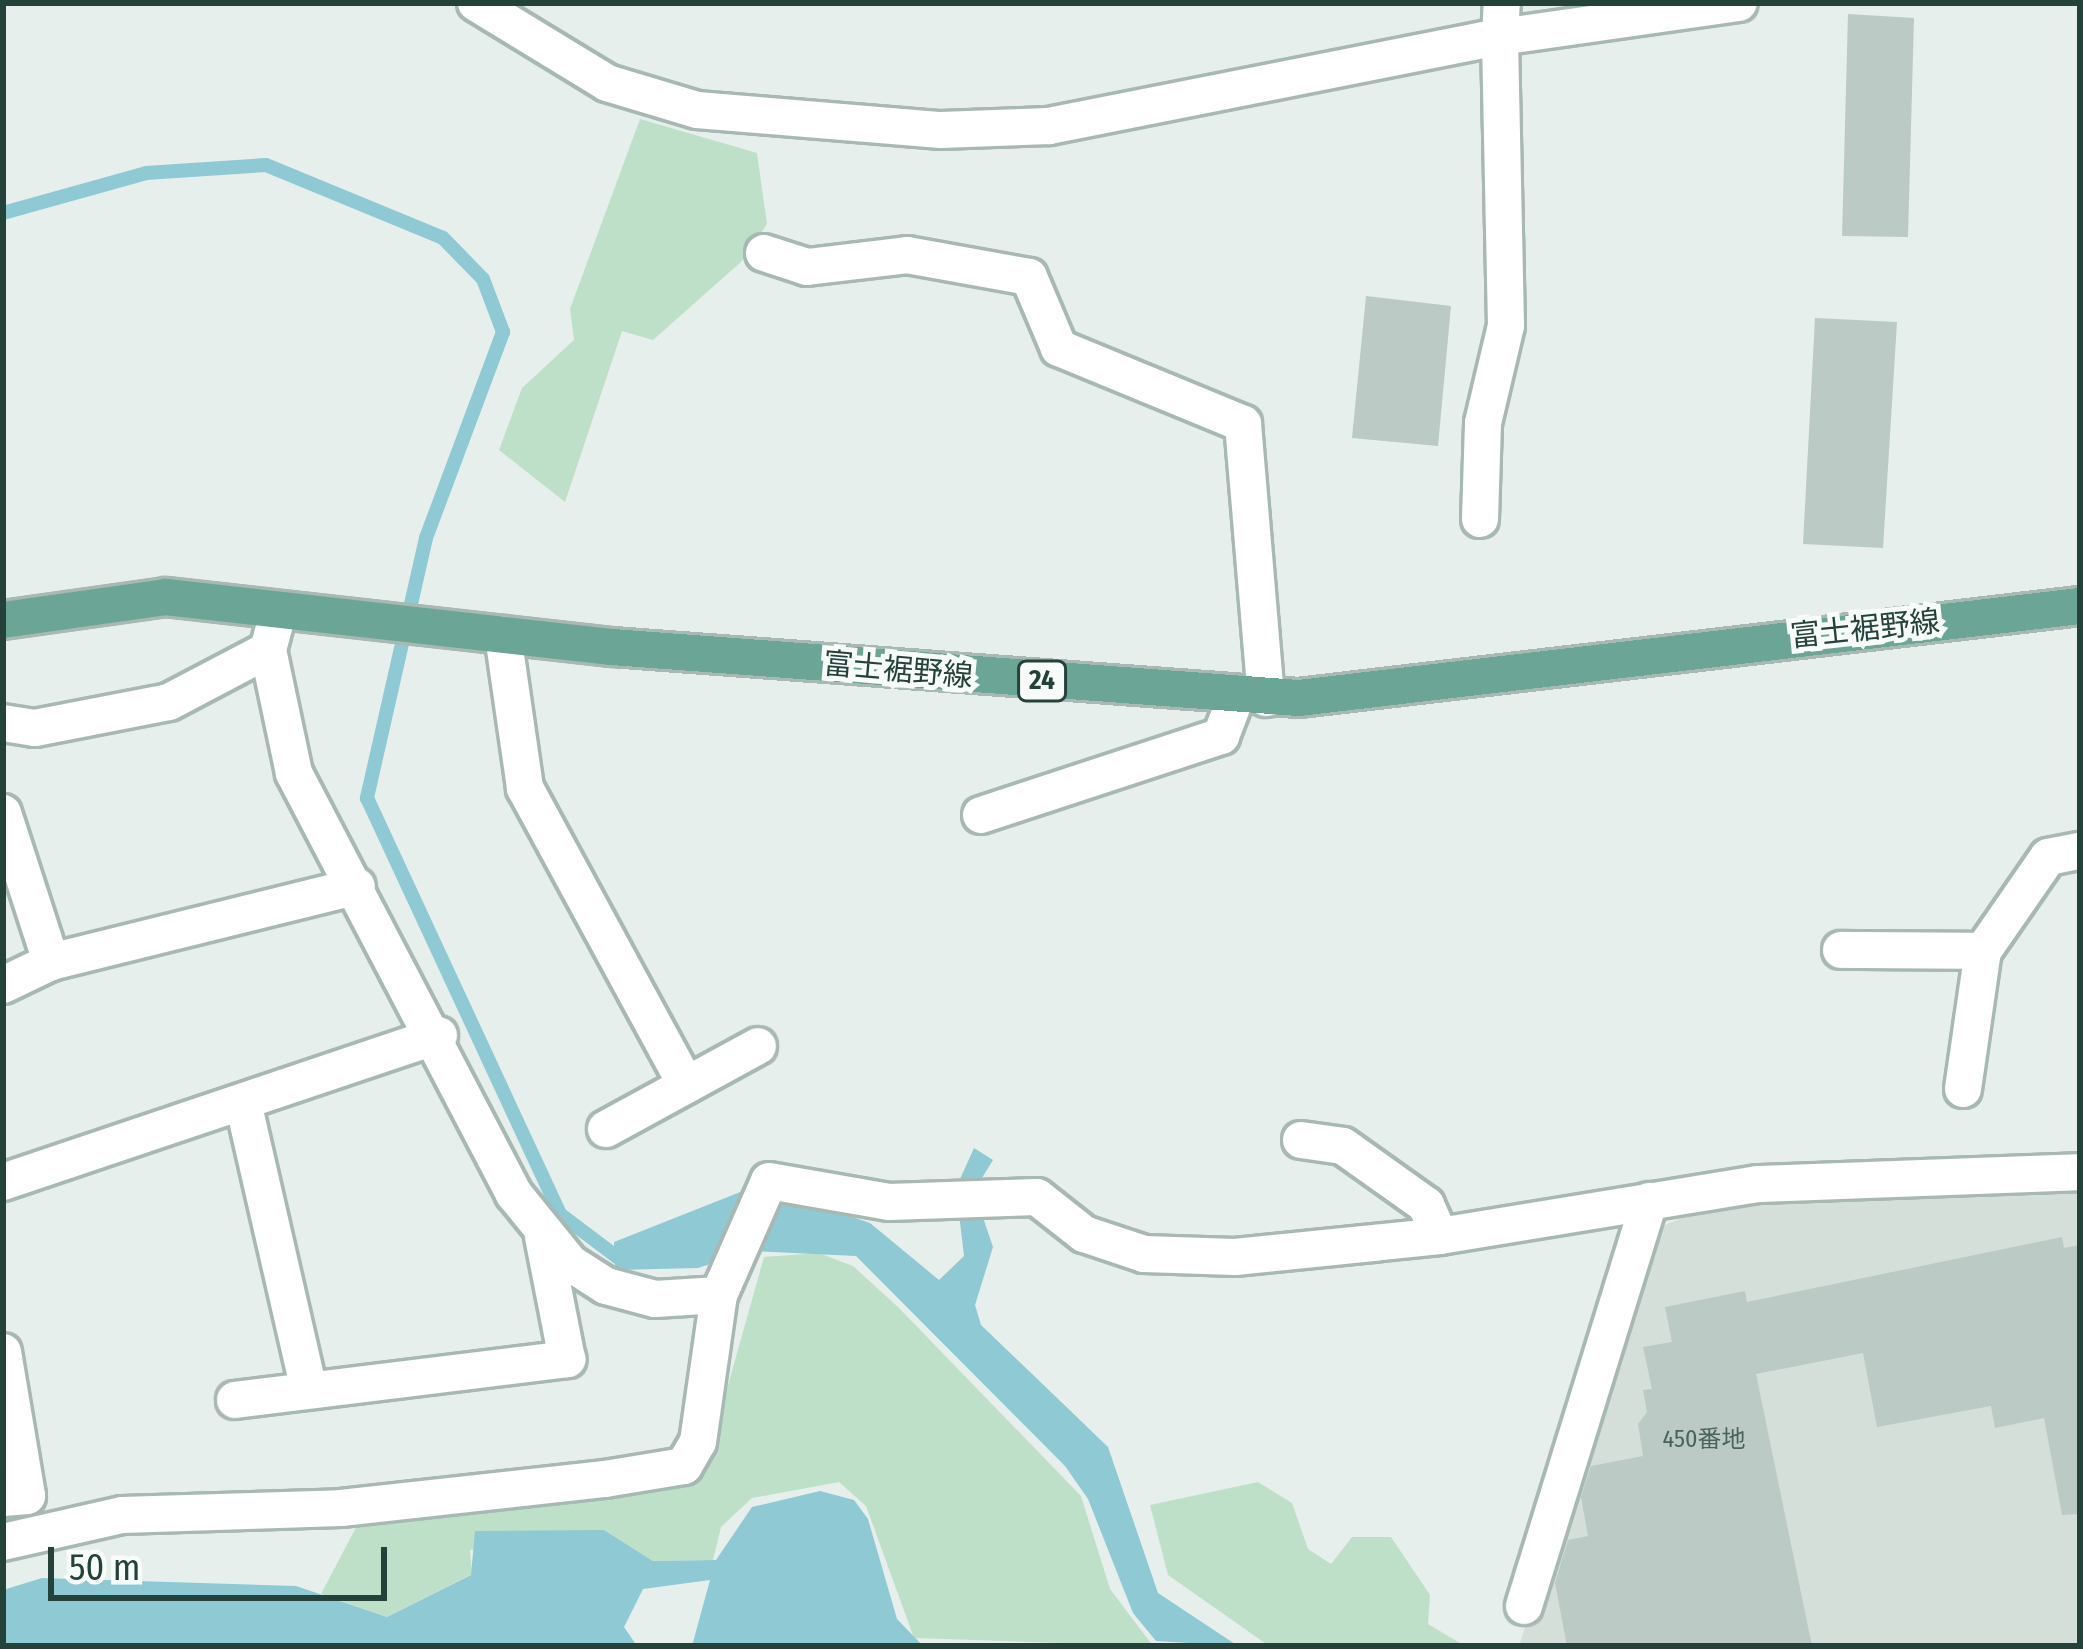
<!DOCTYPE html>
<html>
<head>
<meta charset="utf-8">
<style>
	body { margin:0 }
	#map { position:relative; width:2083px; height:1649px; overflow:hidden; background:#e6efeb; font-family:"Fira Sans Condensed","Noto Sans JP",sans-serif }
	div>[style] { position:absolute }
	.built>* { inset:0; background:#d4dfda }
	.green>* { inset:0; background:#bfe0c8 }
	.water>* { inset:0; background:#8ec9d4 }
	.stream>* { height:14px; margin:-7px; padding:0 7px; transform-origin:7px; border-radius:7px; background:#8ec9d4 }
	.building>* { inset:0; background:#bbcac4 }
	.roads { filter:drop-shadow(3px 0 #a8b8b2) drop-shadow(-3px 0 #a8b8b2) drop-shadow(0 3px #a8b8b2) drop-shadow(0 -3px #a8b8b2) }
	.minor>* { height:36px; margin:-18px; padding:0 18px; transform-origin:18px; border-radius:18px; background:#fff }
	.major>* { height:36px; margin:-18px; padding:0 18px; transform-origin:18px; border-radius:18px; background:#6aa596 }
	span { translate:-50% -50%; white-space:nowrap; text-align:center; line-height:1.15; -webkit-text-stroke:10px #f7fbf9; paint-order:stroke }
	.number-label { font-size:24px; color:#4a645c }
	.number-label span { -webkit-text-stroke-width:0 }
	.shield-label span { padding:3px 9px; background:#f7fbf9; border:3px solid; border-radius:9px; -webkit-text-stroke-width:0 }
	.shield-label { font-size:27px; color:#24423a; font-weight:700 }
	.street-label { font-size:30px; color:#24423a }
	.frame { position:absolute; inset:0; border:6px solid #24423a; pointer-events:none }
	.scale { position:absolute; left:48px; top:1547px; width:339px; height:54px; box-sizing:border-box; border:6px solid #24423a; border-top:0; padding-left:15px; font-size:36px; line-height:42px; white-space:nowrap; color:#24423a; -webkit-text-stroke:9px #f7fbf9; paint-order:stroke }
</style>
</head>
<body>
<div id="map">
	<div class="built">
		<i style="clip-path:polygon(2080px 1187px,2080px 1646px,1519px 1646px,1656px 1229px,1721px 1201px)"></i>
	</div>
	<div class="green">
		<i style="clip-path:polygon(640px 119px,757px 153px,767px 224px,741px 262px,653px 340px,622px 331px,565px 502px,499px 450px,522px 388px,574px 340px,570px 309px)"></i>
		<i style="clip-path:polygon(819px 1253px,853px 1266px,898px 1307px,1081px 1496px,1110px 1589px,1153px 1646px,914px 1638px,866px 1506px,839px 1482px,752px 1498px,721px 1527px,713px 1560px,653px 1561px,604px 1530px,470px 1550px,472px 1574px,387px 1617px,321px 1594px,361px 1518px,707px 1460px,764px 1257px)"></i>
		<i style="clip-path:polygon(1258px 1482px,1292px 1503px,1308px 1549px,1331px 1564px,1352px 1537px,1391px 1537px,1430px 1595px,1428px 1624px,1465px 1646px,1269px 1646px,1168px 1575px,1150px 1505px)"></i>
	</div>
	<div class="water">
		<i style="clip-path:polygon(974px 1148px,993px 1160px,974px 1191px,993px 1247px,975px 1305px,981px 1325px,1108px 1447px,1158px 1593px,1238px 1646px,1156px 1641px,1133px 1613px,1088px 1499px,1065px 1466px,856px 1256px,750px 1251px,698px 1268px,615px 1270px,614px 1242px,758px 1185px,870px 1223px,939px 1280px,964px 1256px,956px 1188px)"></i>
		<i style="clip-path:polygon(820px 1491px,854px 1500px,868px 1519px,897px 1619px,923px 1646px,692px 1646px,710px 1580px,643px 1589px,624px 1627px,637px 1646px,3px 1646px,3px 1590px,42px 1578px,296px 1586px,387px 1617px,471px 1575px,475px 1531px,604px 1530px,653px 1561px,716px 1560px,752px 1507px)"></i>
	</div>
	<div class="stream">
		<i style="left:3px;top:213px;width:148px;rotate:-15.6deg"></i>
		<i style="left:146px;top:173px;width:120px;rotate:-3.8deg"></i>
		<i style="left:266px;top:165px;width:191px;rotate:22.4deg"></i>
		<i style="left:443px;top:238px;width:57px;rotate:45.7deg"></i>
		<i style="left:483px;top:279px;width:57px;rotate:69.3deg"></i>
		<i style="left:503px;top:332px;width:220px;rotate:110.5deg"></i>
		<i style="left:426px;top:538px;width:267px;rotate:102.8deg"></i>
		<i style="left:367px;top:798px;width:459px;rotate:65.1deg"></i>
		<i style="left:560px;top:1214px;width:71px;rotate:37deg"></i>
		<i style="left:617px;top:1257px;width:11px;rotate:-15deg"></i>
	</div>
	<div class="building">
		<i style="clip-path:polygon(1848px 14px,1914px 18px,1908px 237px,1842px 236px)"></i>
		<i style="clip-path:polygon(1366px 296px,1451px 306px,1438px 446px,1352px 438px)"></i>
		<i style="clip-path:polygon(1815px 318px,1897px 322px,1883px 548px,1803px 544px)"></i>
		<i style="clip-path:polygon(2062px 1237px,2064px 1248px,2080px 1245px,2080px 1514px,2062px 1515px,2044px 1418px,1995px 1428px,1991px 1406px,1877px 1427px,1863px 1353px,1756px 1374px,1812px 1646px,1567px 1646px,1555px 1583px,1568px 1540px,1588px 1536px,1581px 1497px,1591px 1466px,1643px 1456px,1638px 1424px,1647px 1412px,1643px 1390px,1652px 1389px,1643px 1347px,1672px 1342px,1665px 1307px,1745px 1291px,1747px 1302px)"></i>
	</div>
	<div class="roads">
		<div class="minor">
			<i style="left:476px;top:3px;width:153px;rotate:31.4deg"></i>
			<i style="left:607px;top:83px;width:94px;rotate:16.7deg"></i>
			<i style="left:697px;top:110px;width:245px;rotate:4.7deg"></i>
			<i style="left:941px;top:130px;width:108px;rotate:-2.1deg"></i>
			<i style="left:1049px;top:126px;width:460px;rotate:-11.2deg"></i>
			<i style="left:1500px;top:37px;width:34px;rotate:-87deg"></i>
			<i style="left:764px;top:253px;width:45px;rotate:18deg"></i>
			<i style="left:807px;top:267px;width:101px;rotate:-6.8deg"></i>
			<i style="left:907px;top:255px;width:124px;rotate:10.2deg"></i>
			<i style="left:1029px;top:277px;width:77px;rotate:67.1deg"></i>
			<i style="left:1059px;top:348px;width:199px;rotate:22.4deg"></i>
			<i style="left:1243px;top:424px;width:275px;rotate:85.2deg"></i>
			<i style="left:1480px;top:519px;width:96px;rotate:-88.2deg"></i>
			<i style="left:1483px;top:423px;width:100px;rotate:-76.7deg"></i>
			<i style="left:1506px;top:326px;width:289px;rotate:-91.2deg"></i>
			<i style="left:1500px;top:37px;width:241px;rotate:-8.1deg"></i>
			<i style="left:503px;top:635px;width:155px;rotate:81.8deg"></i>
			<i style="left:525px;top:788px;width:338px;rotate:61.5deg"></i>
			<i style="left:3px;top:723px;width:32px;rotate:9deg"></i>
			<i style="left:35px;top:728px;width:136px;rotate:-11deg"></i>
			<i style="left:169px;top:702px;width:112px;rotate:-27.7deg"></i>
			<i style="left:3px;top:813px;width:157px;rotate:72.1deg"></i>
			<i style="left:981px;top:815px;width:253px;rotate:-18.2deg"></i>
			<i style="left:1221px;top:736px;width:42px;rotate:-69deg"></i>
			<i style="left:1841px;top:950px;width:142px;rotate:0.4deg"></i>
			<i style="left:3px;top:985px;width:53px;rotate:-25.6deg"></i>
			<i style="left:51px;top:962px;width:315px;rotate:-13.9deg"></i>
			<i style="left:1963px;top:1089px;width:139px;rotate:-81.8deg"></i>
			<i style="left:1983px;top:951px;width:114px;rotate:-55.3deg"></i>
			<i style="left:2048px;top:857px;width:33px;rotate:-11deg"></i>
			<i style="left:243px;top:1102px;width:295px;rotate:77.1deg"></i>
			<i style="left:606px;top:1129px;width:173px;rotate:-28.6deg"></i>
			<i style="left:1301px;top:1140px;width:42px;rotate:8.1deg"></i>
			<i style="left:1343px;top:1146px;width:102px;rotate:35.4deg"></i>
			<i style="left:1426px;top:1205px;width:34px;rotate:66deg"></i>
			<i style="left:3px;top:1182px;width:460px;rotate:-18.6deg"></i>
			<i style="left:719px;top:1295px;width:124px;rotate:-66.3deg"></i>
			<i style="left:769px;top:1181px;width:122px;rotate:9.9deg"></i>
			<i style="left:889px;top:1202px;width:148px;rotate:-1.9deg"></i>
			<i style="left:1037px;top:1197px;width:60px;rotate:38.2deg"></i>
			<i style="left:1084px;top:1234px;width:63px;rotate:18.4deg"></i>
			<i style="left:1144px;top:1254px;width:91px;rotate:1.9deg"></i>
			<i style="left:1235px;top:1257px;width:206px;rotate:-5.8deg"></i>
			<i style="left:1440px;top:1236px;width:322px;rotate:-9.3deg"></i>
			<i style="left:1758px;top:1184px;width:322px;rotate:-2.1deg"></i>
			<i style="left:3px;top:1352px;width:146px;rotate:80.5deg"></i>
			<i style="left:27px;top:1496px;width:24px;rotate:175deg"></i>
			<i style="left:235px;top:1400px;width:335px;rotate:-7deg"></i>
			<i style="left:567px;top:1359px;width:124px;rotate:-101.1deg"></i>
			<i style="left:3px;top:1542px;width:122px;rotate:-12.8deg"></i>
			<i style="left:122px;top:1515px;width:219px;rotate:-1.8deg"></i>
			<i style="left:341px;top:1508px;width:266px;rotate:-6.3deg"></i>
			<i style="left:605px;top:1479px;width:80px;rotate:-9.3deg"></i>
			<i style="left:684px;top:1466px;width:28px;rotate:-60deg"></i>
			<i style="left:698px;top:1442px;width:148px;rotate:-81.9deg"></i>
			<i style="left:719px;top:1295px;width:64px;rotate:176.4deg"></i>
			<i style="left:655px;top:1299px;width:51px;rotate:-165.1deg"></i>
			<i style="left:606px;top:1286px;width:43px;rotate:-147.4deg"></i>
			<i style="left:570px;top:1263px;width:89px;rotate:-129.1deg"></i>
			<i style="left:514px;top:1194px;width:475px;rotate:-117.6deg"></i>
			<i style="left:294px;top:773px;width:126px;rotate:-101.9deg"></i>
			<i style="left:268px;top:650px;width:38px;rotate:-75deg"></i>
			<i style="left:1524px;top:1606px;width:424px;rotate:-72.8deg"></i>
		</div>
		<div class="major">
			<i style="left:3px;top:620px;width:165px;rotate:-8deg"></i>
			<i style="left:166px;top:597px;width:449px;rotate:6.4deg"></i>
			<i style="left:612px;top:647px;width:689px;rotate:4.25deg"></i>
			<i style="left:1299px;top:698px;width:786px;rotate:-6.72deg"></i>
		</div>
	</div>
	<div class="number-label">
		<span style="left:1704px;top:1440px">450番地</span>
	</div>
	<div class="shield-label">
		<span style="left:1042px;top:681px">24</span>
	</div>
	<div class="street-label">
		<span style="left:1865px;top:629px;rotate:-6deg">富士裾野線</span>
		<span style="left:898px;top:670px;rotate:5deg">富士裾野線</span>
	</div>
	<div class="frame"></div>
	<div class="scale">50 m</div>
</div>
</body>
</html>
